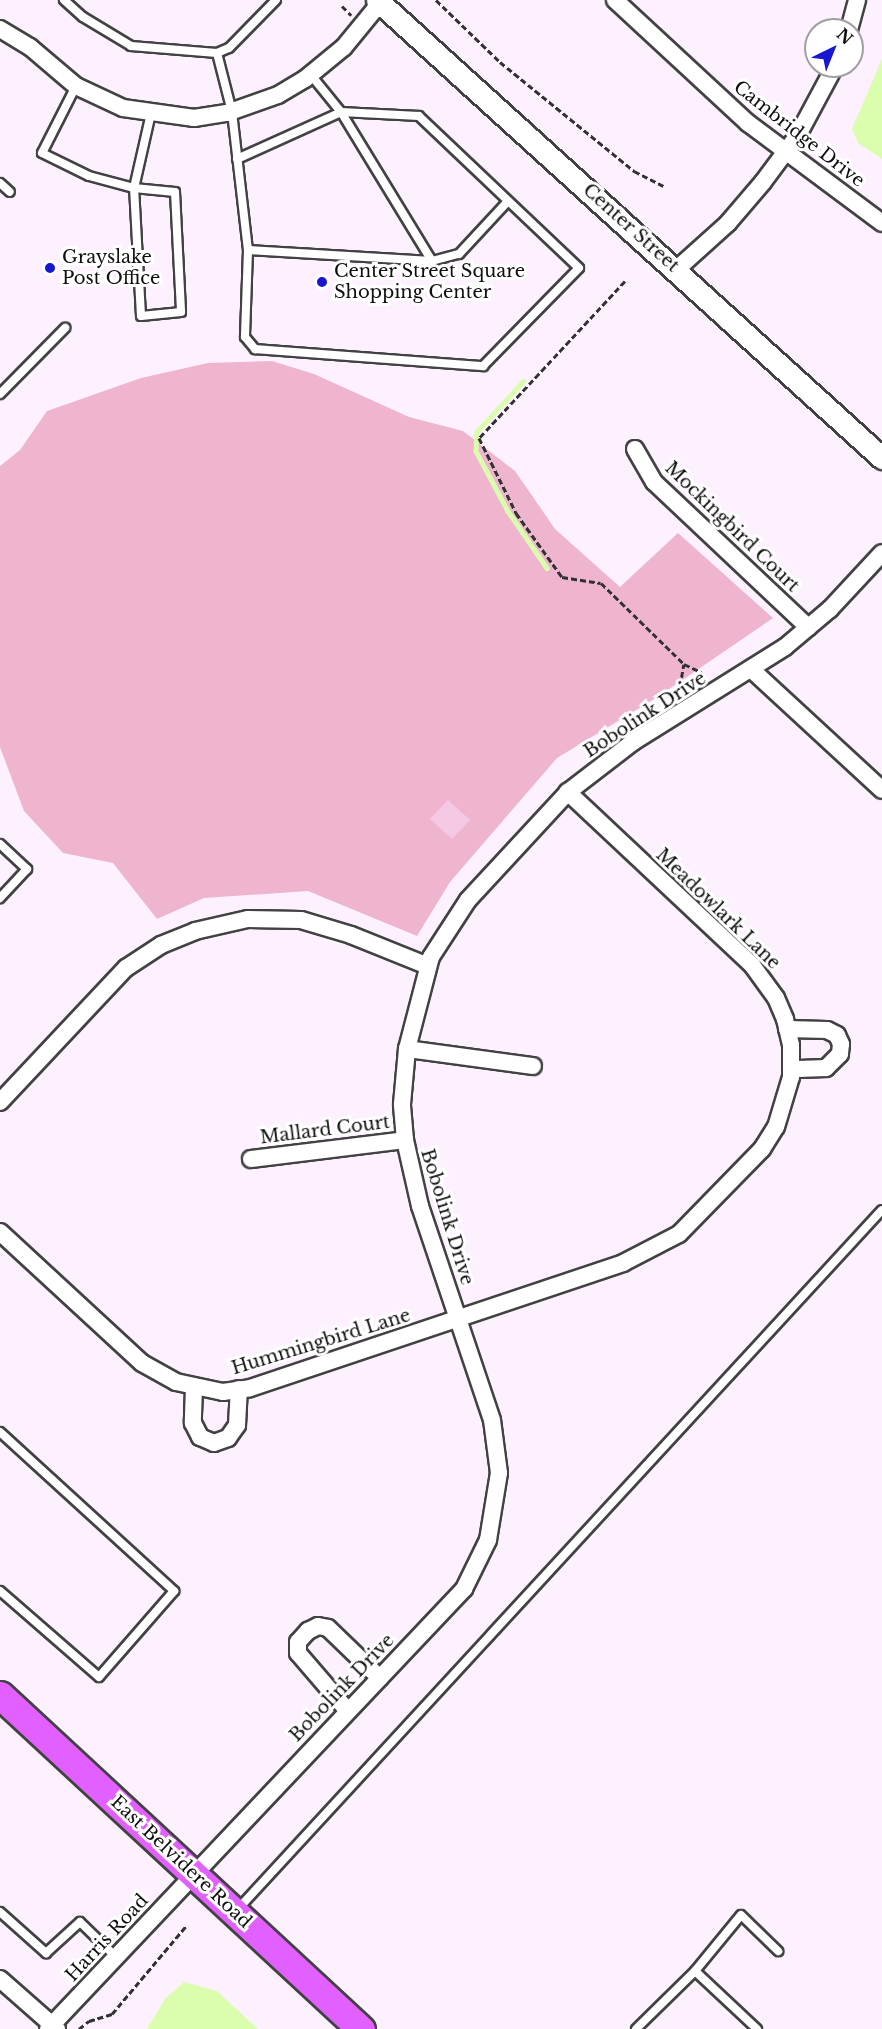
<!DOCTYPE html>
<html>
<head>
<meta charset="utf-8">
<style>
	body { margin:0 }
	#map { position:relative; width:882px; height:2029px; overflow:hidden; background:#fdf0ff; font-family:"Libre Baskerville",serif }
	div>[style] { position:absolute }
	.green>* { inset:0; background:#efb5cf }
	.pitch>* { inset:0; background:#f5c8e3 }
	.water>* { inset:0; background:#dbfdae }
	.stream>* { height:4.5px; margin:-2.25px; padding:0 2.25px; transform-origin:2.25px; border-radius:2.25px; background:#dbfdae }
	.path>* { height:3px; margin-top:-1.5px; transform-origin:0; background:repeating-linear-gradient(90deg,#313131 0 6px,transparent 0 9px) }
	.roads { filter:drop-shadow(2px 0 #424242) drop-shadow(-2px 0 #424242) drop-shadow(0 2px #424242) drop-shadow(0 -2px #424242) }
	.service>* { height:8px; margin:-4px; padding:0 4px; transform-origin:4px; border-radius:4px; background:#fff }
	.minor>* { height:16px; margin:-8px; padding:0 8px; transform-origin:8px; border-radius:8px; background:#fff }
	.tertiary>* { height:21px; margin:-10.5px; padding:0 10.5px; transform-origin:10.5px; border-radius:10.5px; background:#fff }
	.primary>* { height:27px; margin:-13.5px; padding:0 13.5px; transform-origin:13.5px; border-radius:13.5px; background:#e160ff }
	.dots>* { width:16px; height:16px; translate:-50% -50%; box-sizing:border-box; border:3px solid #fff; border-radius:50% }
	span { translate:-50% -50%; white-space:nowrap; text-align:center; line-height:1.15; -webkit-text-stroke:6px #fff; paint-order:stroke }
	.street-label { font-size:18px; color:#0f0f0f }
	.poi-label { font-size:18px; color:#0f0f0f }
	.left { translate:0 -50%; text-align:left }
	.north { position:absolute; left:804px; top:18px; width:60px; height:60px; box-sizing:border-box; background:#fff; border:2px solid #9f9f9f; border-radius:50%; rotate:43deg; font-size:16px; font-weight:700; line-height:24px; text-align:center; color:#0f0f0f }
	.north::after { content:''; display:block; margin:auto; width:21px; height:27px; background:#1816cf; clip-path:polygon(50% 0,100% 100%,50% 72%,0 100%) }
</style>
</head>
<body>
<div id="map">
	<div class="green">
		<i style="clip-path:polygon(272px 361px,314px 374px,409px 417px,463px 431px,515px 471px,555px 529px,620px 587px,678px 533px,773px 618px,656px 698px,557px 758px,450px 882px,417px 936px,308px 891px,204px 898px,157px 919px,113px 863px,63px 853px,24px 811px,0 747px,0 466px,20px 450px,47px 411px,141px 378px,208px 363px)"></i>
	</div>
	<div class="pitch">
		<i style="clip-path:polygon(448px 800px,470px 820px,452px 839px,430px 819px)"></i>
	</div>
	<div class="water">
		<i style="clip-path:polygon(882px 59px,882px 159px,858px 143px,852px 129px)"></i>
		<i style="clip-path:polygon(184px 1982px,217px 1991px,258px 2029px,147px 2029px,165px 1999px)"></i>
	</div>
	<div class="stream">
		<i style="left:524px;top:381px;width:69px;rotate:132.7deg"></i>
		<i style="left:477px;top:432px;width:19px;rotate:93deg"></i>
		<i style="left:476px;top:451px;width:68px;rotate:61.9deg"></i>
		<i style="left:508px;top:511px;width:69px;rotate:55.6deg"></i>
	</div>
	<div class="path">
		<i style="left:436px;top:0;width:89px;rotate:44.1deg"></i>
		<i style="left:500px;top:62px;width:173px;rotate:39.1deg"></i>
		<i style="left:634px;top:171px;width:35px;rotate:27deg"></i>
		<i style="left:342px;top:6px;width:13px;rotate:45deg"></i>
		<i style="left:625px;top:281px;width:214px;rotate:132.9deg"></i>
		<i style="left:479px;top:438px;width:84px;rotate:63.7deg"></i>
		<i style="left:516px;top:513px;width:79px;rotate:54.3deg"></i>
		<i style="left:562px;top:577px;width:39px;rotate:9deg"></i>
		<i style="left:601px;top:583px;width:116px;rotate:44.3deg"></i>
		<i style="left:684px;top:664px;width:19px;rotate:25deg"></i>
		<i style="left:680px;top:686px;width:22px;rotate:-80deg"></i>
		<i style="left:79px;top:2029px;width:13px;rotate:-39deg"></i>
		<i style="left:89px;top:2021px;width:24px;rotate:-17deg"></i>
		<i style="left:112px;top:2014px;width:115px;rotate:-49.9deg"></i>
	</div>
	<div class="roads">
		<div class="service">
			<i style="left:64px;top:0;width:25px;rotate:42deg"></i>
			<i style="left:83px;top:17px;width:56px;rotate:31.1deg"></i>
			<i style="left:131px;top:46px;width:86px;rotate:4.7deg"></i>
			<i style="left:217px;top:53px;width:13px;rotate:-23deg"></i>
			<i style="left:229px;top:48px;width:67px;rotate:-45.6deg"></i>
			<i style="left:217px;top:53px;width:61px;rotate:75.7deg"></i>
			<i style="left:232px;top:112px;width:139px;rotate:83.4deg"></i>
			<i style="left:248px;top:250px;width:87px;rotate:92deg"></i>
			<i style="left:245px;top:337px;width:16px;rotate:50deg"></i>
			<i style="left:255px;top:349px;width:229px;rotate:4.3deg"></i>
			<i style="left:483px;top:366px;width:137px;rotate:-45.6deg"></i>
			<i style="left:579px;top:268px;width:221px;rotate:-136.5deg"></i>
			<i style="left:419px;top:116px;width:78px;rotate:-177.1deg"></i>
			<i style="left:341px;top:112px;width:48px;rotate:-129deg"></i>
			<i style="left:76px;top:86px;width:75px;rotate:116.9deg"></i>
			<i style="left:42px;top:153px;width:52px;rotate:26.1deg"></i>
			<i style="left:89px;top:176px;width:47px;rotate:14.9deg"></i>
			<i style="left:134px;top:188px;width:41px;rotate:5.6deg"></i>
			<i style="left:175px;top:192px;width:120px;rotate:87.1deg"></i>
			<i style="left:181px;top:312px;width:40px;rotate:174.3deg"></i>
			<i style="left:141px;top:316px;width:128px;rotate:-93.1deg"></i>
			<i style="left:134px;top:188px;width:77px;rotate:-77.2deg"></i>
			<i style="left:237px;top:159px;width:114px;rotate:-24.3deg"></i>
			<i style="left:341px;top:112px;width:175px;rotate:58.6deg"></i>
			<i style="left:0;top:183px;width:13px;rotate:42deg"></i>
			<i style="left:248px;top:250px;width:184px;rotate:3.4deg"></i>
			<i style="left:432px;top:261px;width:28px;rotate:-15deg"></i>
			<i style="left:459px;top:254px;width:72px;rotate:-47.2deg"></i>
			<i style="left:0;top:394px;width:93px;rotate:-45.4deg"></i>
			<i style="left:0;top:844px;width:37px;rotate:43deg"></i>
			<i style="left:27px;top:869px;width:40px;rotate:133deg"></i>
			<i style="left:0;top:1432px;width:236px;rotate:42.4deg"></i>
			<i style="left:174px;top:1591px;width:114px;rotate:131.1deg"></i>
			<i style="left:99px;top:1677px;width:131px;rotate:-139deg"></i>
			<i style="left:238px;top:1909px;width:950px;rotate:-47.35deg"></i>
			<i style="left:0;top:1912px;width:62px;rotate:41.7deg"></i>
			<i style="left:46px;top:1953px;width:46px;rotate:-42.4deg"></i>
			<i style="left:80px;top:1922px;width:50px;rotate:44.2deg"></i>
			<i style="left:695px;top:1971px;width:72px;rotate:-50.6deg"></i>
			<i style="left:741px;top:1915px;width:52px;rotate:44.2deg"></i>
			<i style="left:636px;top:2029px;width:83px;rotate:-44.5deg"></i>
			<i style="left:695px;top:1971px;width:85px;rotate:43.1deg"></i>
		</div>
		<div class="minor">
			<i style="left:615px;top:0;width:181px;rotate:42.8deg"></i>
			<i style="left:748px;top:123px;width:167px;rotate:36.7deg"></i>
			<i style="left:0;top:29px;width:35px;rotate:31deg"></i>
			<i style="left:30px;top:47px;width:60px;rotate:40.3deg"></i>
			<i style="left:76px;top:86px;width:52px;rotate:25.1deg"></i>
			<i style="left:123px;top:108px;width:72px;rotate:8deg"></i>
			<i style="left:194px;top:118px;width:33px;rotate:-9deg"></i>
			<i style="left:227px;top:113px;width:54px;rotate:-19.4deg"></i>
			<i style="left:278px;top:95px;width:31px;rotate:-31deg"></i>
			<i style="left:305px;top:79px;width:50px;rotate:-39.4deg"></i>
			<i style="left:344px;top:47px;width:57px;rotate:-50.7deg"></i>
			<i style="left:849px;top:30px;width:31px;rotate:-75deg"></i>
			<i style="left:677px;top:269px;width:69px;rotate:-42deg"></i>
			<i style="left:728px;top:223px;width:54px;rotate:-49.5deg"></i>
			<i style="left:763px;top:182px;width:59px;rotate:-53.3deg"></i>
			<i style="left:798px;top:135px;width:78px;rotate:-61.8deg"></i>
			<i style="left:635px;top:449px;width:38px;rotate:60deg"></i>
			<i style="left:654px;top:482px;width:212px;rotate:43.3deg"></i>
			<i style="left:751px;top:669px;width:178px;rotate:42.7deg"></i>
			<i style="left:787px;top:1029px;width:40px;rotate:1.4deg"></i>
			<i style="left:827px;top:1030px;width:11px;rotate:27deg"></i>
			<i style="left:837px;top:1035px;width:10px;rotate:66deg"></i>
			<i style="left:841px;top:1044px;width:10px;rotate:96deg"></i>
			<i style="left:840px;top:1054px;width:20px;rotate:135deg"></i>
			<i style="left:826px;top:1068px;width:35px;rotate:178deg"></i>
			<i style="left:407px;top:1049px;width:127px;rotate:7.7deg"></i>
			<i style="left:0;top:1102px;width:184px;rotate:-46.8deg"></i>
			<i style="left:126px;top:968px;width:42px;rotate:-33.3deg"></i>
			<i style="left:161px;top:945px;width:37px;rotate:-22deg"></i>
			<i style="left:195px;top:931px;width:54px;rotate:-12.8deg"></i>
			<i style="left:248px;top:919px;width:53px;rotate:1.1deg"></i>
			<i style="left:301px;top:920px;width:52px;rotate:16.7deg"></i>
			<i style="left:351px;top:935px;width:83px;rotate:21.9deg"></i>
			<i style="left:251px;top:1159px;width:155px;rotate:-7deg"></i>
			<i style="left:0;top:1232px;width:193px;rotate:42.7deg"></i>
			<i style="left:142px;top:1363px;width:39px;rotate:29deg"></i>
			<i style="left:176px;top:1382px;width:48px;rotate:12deg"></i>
			<i style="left:223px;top:1392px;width:27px;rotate:-8deg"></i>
			<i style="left:250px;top:1388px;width:393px;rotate:-18.5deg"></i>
			<i style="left:623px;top:1263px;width:63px;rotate:-27.4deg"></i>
			<i style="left:679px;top:1234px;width:119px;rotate:-45.7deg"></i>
			<i style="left:762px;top:1149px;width:26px;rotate:-58deg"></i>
			<i style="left:776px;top:1127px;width:52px;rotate:-73.3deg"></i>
			<i style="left:791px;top:1077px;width:32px;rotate:-90deg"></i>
			<i style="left:791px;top:1045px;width:27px;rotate:-103deg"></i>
			<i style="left:785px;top:1019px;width:23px;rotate:-113deg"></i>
			<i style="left:776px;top:998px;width:41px;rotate:-126deg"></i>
			<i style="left:752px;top:965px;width:253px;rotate:-136.8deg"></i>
			<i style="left:194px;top:1387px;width:36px;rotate:92deg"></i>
			<i style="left:193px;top:1423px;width:16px;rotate:63deg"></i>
			<i style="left:200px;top:1437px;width:15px;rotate:23deg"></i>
			<i style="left:214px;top:1443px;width:15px;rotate:-20deg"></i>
			<i style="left:228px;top:1438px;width:16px;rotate:-55deg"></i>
			<i style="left:237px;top:1425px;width:36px;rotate:-87deg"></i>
			<i style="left:347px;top:1710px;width:75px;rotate:-130.7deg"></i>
			<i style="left:298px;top:1653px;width:11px;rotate:-90deg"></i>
			<i style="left:298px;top:1642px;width:15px;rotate:-48deg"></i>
			<i style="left:308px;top:1631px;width:11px;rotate:-27deg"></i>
			<i style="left:318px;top:1626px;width:10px;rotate:11deg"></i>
			<i style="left:328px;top:1628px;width:72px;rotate:43.9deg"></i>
			<i style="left:0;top:1979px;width:76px;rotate:41.3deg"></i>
			<i style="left:48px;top:2029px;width:606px;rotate:-46.61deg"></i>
			<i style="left:464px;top:1589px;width:55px;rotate:-63.9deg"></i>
			<i style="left:488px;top:1540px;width:68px;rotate:-80.7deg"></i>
			<i style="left:499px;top:1473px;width:53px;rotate:-97.5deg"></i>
			<i style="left:492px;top:1420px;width:226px;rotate:-108.6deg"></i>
			<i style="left:420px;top:1206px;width:68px;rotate:-102.8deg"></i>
			<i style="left:405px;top:1140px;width:36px;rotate:-95deg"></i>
			<i style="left:402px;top:1104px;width:55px;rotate:-84.8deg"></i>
			<i style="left:407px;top:1049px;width:95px;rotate:-75.4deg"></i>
			<i style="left:431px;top:957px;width:68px;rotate:-57deg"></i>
			<i style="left:468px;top:900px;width:147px;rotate:-47.2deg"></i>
			<i style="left:568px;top:792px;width:82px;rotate:-37.6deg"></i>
			<i style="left:633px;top:742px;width:179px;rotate:-32deg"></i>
			<i style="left:785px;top:647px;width:59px;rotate:-40.2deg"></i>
			<i style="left:830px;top:609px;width:76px;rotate:-47.1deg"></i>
		</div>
		<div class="tertiary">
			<i style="left:377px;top:0;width:682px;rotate:42.21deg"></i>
		</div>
		<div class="primary">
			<i style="left:0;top:1695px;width:492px;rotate:42.8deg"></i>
		</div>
	</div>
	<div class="dots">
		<i style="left:50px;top:268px;background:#1816cf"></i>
		<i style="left:322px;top:282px;background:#1816cf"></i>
	</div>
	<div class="street-label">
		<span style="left:799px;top:134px;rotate:38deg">Cambridge Drive</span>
		<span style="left:631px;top:228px;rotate:42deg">Center Street</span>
		<span style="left:732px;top:527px;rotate:44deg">Mockingbird Court</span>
		<span style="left:645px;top:715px;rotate:-33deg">Bobolink Drive</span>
		<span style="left:718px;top:909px;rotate:44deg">Meadowlark Lane</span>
		<span style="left:325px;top:1130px;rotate:-7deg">Mallard Court</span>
		<span style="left:447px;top:1217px;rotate:73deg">Bobolink Drive</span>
		<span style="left:321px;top:1342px;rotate:-17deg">Hummingbird Lane</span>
		<span style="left:342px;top:1688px;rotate:-46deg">Bobolink Drive</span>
		<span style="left:181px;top:1862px;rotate:43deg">East Belvidere Road</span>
		<span style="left:107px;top:1938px;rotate:-47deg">Harris Road</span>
	</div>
	<div class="poi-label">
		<span class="left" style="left:62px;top:268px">Grayslake<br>Post Office</span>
		<span class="left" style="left:334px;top:282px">Center Street Square<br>Shopping Center</span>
	</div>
	<div class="north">N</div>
</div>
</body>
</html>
